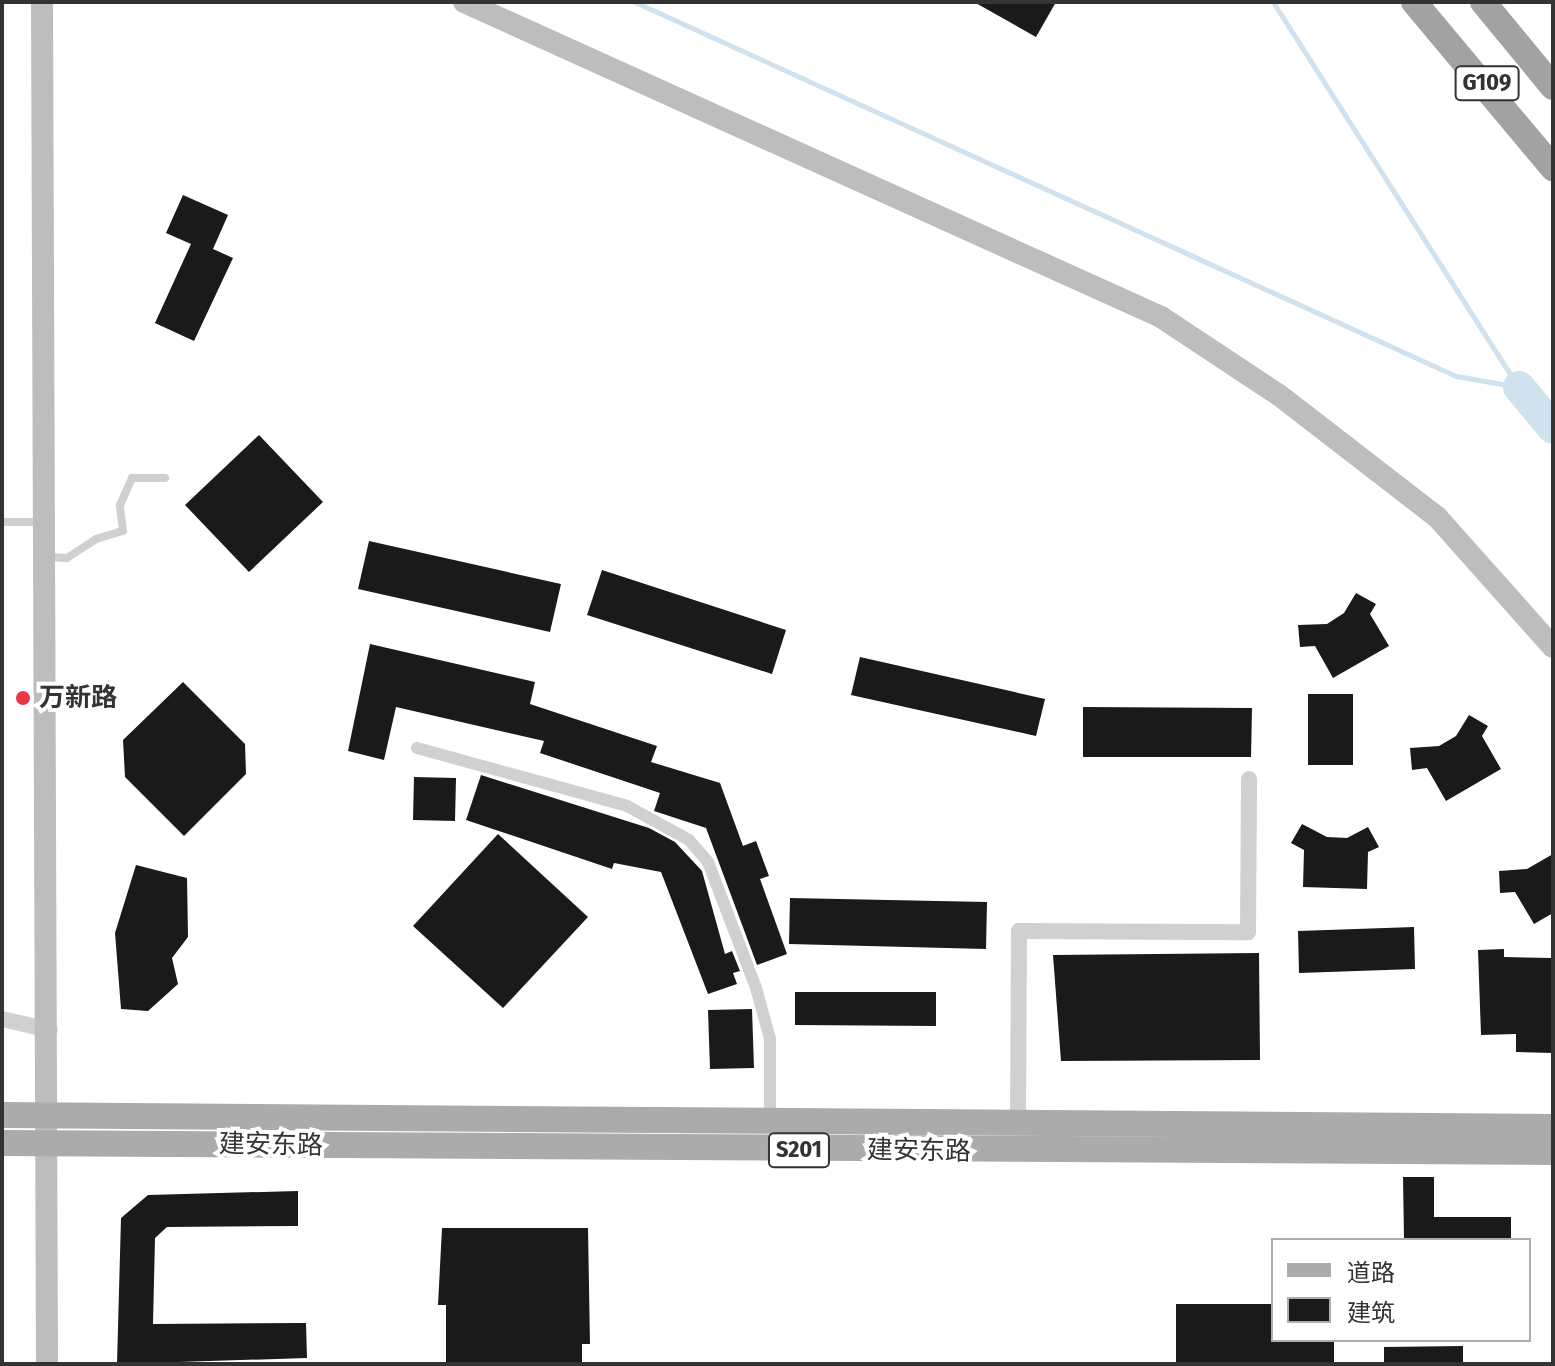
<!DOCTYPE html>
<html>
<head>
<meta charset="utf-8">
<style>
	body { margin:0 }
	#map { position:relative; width:1555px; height:1366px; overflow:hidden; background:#fff; font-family:"Fira Sans Condensed","Noto Sans SC",sans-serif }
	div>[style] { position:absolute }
	.stream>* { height:5px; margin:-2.5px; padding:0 2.5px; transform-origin:2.5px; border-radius:2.5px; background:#cfe2ee }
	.river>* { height:32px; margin:-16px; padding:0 16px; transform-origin:16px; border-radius:16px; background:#cfe2ee }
	.building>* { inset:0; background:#1a1a1a }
	.service>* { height:8px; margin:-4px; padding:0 4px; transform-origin:4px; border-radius:4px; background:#d0d0d0 }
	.pedestrian>* { height:12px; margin:-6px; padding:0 6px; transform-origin:6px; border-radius:6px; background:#d0d0d0 }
	.minor>* { height:16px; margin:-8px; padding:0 8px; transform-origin:8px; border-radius:8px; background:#d0d0d0 }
	.secondary>* { height:22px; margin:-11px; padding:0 11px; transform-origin:11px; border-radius:11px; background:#bdbdbd }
	.primary>* { height:26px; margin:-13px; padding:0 13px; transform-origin:13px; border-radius:13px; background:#ababab }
	.trunk>* { height:26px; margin:-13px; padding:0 13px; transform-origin:13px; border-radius:13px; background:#a2a2a2 }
	.dots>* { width:22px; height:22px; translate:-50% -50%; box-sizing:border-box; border:4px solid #fff; border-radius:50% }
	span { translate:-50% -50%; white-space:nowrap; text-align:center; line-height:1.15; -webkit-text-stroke:8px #fff; paint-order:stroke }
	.shield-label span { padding:2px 6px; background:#fff; border:2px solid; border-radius:6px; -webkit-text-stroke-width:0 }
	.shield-label { font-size:24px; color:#333; font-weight:700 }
	.poi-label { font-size:26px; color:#333; font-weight:700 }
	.left { translate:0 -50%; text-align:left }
	.street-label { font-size:26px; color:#333 }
	.frame { position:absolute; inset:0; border:4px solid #333; pointer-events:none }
	.legend { position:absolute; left:1271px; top:1238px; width:260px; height:104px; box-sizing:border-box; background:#fff; border:2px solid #adadad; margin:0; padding:10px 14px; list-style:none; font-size:24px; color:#333 }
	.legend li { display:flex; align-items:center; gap:16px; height:40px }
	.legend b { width:40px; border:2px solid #adadad }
</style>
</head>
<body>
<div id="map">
	<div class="stream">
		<i style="left:635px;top:2px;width:902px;rotate:24.49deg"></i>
		<i style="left:1456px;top:376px;width:64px;rotate:9.9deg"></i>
		<i style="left:1273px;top:2px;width:456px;rotate:57.5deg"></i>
	</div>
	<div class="river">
		<i style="left:1519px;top:387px;width:53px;rotate:50.3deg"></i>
	</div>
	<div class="building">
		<i style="clip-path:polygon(974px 2px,1056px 2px,1036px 37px)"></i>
		<i style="clip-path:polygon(183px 195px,228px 215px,213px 249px,233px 258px,194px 341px,155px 323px,191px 244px,166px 233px)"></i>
		<i style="clip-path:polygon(259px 435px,323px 502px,249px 572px,185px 505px)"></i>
		<i style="clip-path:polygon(369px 541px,561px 584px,550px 632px,358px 589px)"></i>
		<i style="clip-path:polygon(602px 570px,786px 630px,772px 674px,587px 615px)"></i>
		<i style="clip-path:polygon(1356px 593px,1376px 604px,1370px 614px,1389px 646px,1333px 678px,1315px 646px,1300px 647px,1298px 625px,1327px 624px,1344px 613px)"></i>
		<i style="clip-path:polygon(370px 644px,535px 682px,530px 704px,657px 746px,651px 762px,720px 783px,743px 846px,756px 841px,769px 876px,760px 879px,787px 954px,757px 965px,706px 828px,654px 811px,660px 793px,540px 753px,544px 741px,396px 707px,384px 760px,348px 751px)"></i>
		<i style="clip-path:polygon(860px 657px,1045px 699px,1036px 736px,851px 695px)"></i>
		<i style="clip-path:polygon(183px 682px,245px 744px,246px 774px,184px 836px,125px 777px,123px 740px)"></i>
		<i style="clip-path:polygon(1308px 694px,1353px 694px,1353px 765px,1308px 765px)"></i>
		<i style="clip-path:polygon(1083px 707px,1252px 708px,1251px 757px,1083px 757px)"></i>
		<i style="clip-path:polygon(1469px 715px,1488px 726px,1482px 736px,1501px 769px,1446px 801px,1427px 768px,1412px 770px,1410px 748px,1439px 746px,1456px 736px)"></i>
		<i style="clip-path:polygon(481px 775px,649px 828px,675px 842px,702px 871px,725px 954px,732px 951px,740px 971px,733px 973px,737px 984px,708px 994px,661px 872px,614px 863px,612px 869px,466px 820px)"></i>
		<i style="clip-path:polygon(414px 777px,456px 778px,455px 821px,413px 820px)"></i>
		<i style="clip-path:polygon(1302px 824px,1327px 837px,1347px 838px,1368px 827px,1379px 847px,1368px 852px,1367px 889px,1303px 887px,1304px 850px,1291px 843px)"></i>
		<i style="clip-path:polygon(498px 834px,588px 917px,503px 1008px,413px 926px)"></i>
		<i style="clip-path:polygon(1553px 854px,1553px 913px,1534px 924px,1515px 892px,1500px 893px,1499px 871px,1527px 869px)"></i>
		<i style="clip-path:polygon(136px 865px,187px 878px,188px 937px,172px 958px,178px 984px,148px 1011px,121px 1009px,115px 933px)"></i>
		<i style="clip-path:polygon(790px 898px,987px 902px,986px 949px,789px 944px)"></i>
		<i style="clip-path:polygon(1414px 927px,1415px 969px,1299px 973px,1298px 931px)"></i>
		<i style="clip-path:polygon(1504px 949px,1504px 957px,1553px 958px,1553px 1053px,1516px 1052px,1516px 1034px,1481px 1035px,1478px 950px)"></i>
		<i style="clip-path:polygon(1259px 953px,1260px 1060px,1061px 1061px,1053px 955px)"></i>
		<i style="clip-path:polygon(795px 992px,936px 992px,936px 1026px,795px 1025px)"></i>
		<i style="clip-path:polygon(752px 1009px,754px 1068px,710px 1069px,708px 1010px)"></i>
		<i style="clip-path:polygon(1403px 1177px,1434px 1177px,1434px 1217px,1511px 1217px,1511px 1240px,1404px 1240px)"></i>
		<i style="clip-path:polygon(298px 1191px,298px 1226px,167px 1227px,155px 1238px,153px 1324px,306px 1323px,307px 1358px,117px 1364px,121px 1218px,148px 1195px)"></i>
		<i style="clip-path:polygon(442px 1228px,588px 1228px,590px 1344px,582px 1344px,582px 1364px,446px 1364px,446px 1305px,438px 1305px)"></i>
		<i style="clip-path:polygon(1176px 1304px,1273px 1304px,1273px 1340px,1334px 1340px,1334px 1364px,1176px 1364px)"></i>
		<i style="clip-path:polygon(1463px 1346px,1463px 1364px,1384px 1364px,1384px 1347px)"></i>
	</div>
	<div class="service">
		<i style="left:2px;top:522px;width:38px"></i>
		<i style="left:47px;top:557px;width:20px;rotate:3deg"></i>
		<i style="left:67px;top:558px;width:35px;rotate:-33deg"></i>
		<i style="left:96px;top:539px;width:28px;rotate:-17deg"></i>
		<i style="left:123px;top:531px;width:26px;rotate:-97deg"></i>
		<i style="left:120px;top:505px;width:30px;rotate:-66deg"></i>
		<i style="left:132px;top:478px;width:33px"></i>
	</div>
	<div class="pedestrian">
		<i style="left:417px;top:748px;width:218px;rotate:15.4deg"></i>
		<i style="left:627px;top:806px;width:71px;rotate:28.7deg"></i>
		<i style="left:689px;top:840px;width:29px;rotate:49deg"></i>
		<i style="left:708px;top:862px;width:135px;rotate:69.1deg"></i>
		<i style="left:756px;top:988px;width:53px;rotate:74.6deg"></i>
		<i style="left:770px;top:1039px;width:82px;rotate:90deg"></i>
	</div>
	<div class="minor">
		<i style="left:2px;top:1019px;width:49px;rotate:12.9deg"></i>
		<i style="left:1018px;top:1123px;width:192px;rotate:-89.7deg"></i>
		<i style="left:1019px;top:931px;width:229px;rotate:0.3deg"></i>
		<i style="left:1248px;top:932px;width:153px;rotate:-89.6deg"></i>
	</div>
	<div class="secondary">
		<i style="left:42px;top:2px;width:1362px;rotate:89.79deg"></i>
		<i style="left:464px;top:2px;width:765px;rotate:24.32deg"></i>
		<i style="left:1161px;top:317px;width:141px;rotate:33.5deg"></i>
		<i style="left:1279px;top:395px;width:200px;rotate:37.7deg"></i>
		<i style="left:1437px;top:517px;width:174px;rotate:48.3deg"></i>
	</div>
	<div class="primary">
		<i style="left:2px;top:1115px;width:1551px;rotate:0.44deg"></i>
		<i style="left:2px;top:1143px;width:1551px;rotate:0.33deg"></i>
	</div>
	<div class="trunk">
		<i style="left:1414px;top:2px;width:217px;rotate:50.1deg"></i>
		<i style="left:1483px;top:2px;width:110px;rotate:50.5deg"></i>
	</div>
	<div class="dots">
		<i style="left:23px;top:698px;background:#e63946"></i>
	</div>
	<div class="shield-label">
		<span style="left:1487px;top:83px">G109</span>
		<span style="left:799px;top:1150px">S201</span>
	</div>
	<div class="poi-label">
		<span class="left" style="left:39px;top:698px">万新路</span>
	</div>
	<div class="street-label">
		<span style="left:271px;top:1145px;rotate:1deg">建安东路</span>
		<span style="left:919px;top:1151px;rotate:1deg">建安东路</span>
	</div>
	<div class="frame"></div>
	<ul class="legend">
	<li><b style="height:10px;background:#ababab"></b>道路</li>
	<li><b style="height:22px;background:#1a1a1a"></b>建筑</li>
	</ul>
</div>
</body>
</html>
